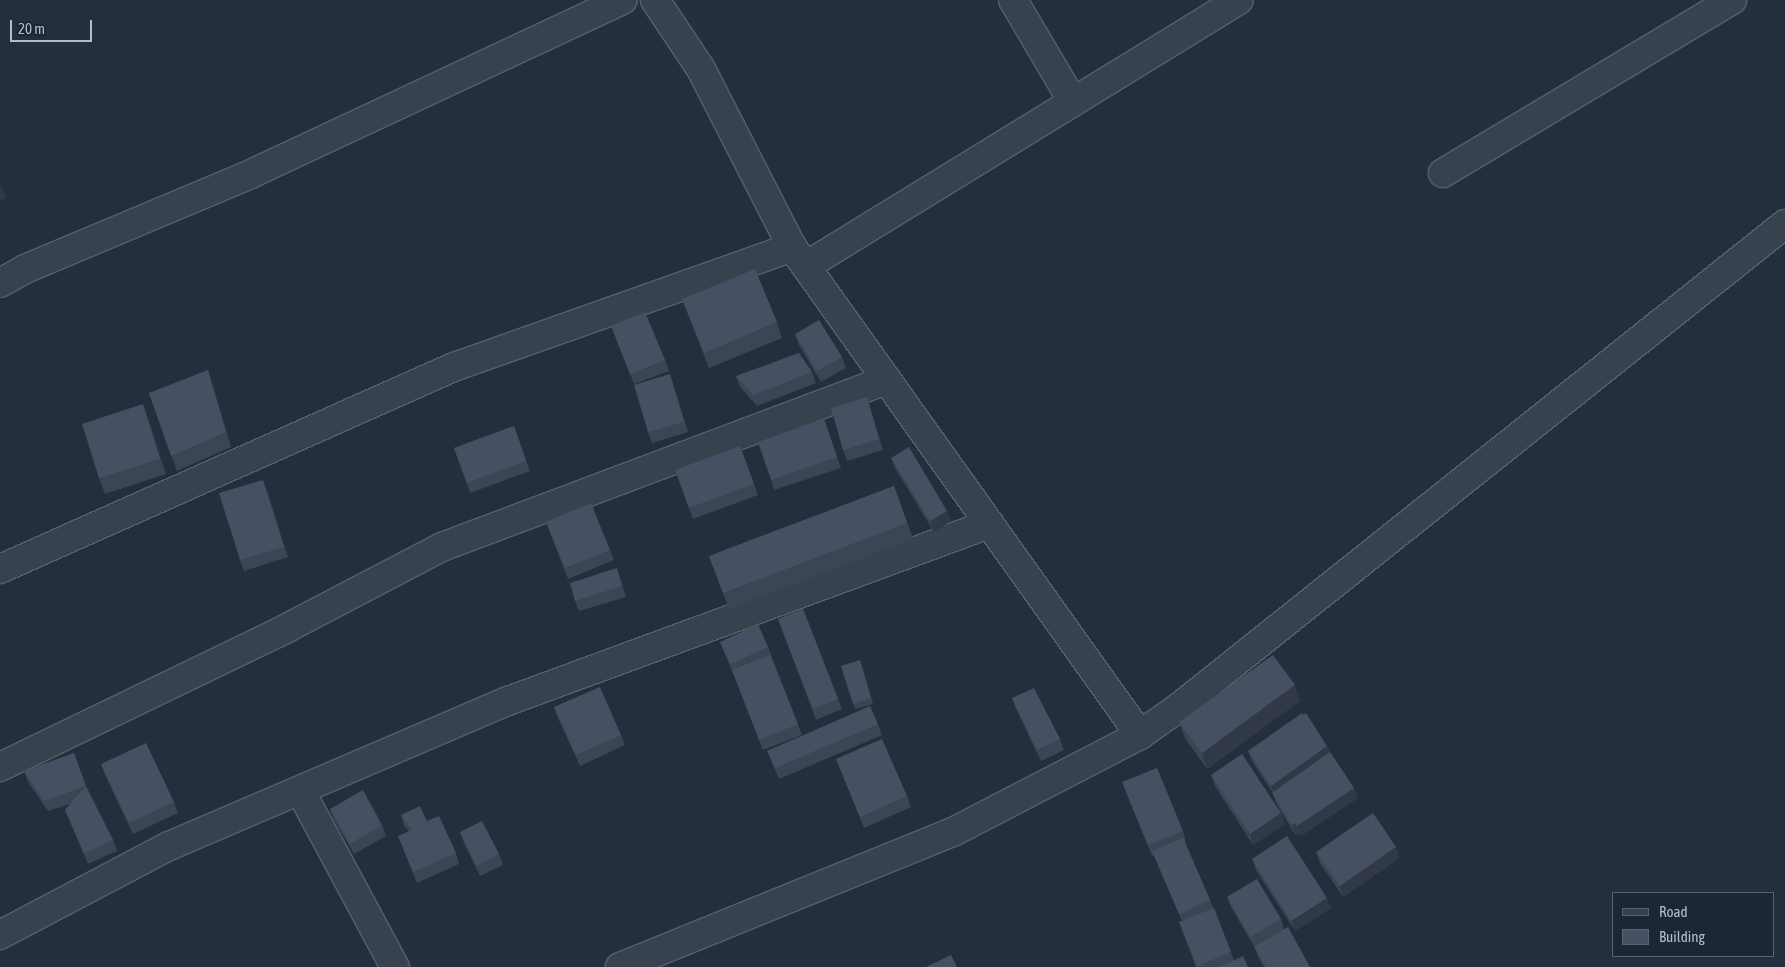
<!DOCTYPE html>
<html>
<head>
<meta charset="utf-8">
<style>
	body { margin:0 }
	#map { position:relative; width:1785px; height:967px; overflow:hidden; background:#242f3e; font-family:"Asap Condensed",sans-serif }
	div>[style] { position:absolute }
	.roads { filter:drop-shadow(1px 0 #565f6c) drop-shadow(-1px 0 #565f6c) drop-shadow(0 1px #565f6c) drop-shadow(0 -1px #565f6c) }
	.street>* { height:28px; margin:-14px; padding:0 14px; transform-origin:14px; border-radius:14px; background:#38414e }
	.wall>* { inset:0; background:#3b4654 }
	.shaded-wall>* { inset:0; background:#303945 }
	.building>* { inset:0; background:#455162 }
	span { translate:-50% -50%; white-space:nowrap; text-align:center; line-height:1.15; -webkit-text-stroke:4px #1d2633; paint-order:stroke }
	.legend { position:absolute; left:1612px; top:892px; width:162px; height:65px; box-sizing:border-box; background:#1d2633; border:1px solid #59626f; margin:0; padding:6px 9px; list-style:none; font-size:15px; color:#b4bcc9 }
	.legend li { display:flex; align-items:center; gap:10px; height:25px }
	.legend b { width:25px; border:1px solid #59626f }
	.scale { position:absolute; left:10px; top:20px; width:82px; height:22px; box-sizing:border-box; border:2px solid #b4bcc9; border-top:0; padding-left:6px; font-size:15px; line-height:18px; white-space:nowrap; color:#b4bcc9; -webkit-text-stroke:4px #1d2633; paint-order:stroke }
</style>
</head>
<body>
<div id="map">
	<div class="roads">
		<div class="street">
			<i style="left:655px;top:0;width:83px;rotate:56.3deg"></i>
			<i style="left:701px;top:69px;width:200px;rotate:62.9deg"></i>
			<i style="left:792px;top:247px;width:599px;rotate:54.51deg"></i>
			<i style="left:1013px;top:0;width:118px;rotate:59.5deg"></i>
			<i style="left:1443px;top:173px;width:337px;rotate:-30.9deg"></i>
			<i style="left:806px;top:266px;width:508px;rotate:-31.56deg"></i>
			<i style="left:0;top:283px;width:29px;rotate:-29deg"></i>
			<i style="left:25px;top:269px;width:247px;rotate:-22.8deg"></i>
			<i style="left:253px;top:173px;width:408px;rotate:-25.1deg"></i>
			<i style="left:0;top:569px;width:497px;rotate:-24deg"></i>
			<i style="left:454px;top:367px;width:359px;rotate:-19.5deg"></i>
			<i style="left:0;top:767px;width:319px;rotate:-25.8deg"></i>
			<i style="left:287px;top:628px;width:175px;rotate:-27.6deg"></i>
			<i style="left:442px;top:547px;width:475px;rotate:-20.6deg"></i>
			<i style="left:301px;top:792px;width:199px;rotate:61.8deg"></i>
			<i style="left:0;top:935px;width:191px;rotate:-27.8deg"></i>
			<i style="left:169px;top:846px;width:369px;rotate:-23.2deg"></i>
			<i style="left:508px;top:701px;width:513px;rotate:-20.2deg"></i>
			<i style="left:620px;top:967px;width:359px;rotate:-22.1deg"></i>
			<i style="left:953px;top:832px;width:211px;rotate:-27.4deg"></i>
			<i style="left:1140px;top:735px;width:47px;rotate:-35.4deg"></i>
			<i style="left:1178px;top:708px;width:776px;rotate:-38.57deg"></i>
		</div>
	</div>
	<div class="wall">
		<i style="clip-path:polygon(682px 299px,777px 322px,782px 338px,709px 368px)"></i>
		<i style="clip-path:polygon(795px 334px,842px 357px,846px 368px,821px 382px,799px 345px)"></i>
		<i style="clip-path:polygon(615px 336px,665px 360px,669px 371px,634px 384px)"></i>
		<i style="clip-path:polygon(812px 372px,816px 383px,757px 406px,740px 387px,736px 376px)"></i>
		<i style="clip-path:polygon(670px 374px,688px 432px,652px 443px,648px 432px)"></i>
		<i style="clip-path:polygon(213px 386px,231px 447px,177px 471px,149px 393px)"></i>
		<i style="clip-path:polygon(867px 397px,883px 450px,847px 461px,843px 450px)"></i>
		<i style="clip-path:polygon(824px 419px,841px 468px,774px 490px,771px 480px)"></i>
		<i style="clip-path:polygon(149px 420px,166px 474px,105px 494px,99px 478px)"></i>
		<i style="clip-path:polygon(514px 426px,530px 471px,470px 493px,454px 448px)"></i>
		<i style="clip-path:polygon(740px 446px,758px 495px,693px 519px,675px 470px)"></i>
		<i style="clip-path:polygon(891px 458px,951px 521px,934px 532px,895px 468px)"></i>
		<i style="clip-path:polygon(894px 486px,913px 539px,729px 609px,709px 556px)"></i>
		<i style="clip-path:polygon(267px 490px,288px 557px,244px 571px,240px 560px)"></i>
		<i style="clip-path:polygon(546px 522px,610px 550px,614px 560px,568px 579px)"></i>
		<i style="clip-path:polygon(621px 579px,626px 597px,579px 611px,575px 601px)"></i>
		<i style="clip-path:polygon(803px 609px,842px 709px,816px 720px,778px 619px)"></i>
		<i style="clip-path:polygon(720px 642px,768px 647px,802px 735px,763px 750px,734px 675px,724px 652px)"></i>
		<i style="clip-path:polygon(841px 666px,862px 666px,873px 704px,855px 709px)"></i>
		<i style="clip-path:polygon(1012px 698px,1060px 739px,1064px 750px,1041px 761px,1016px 709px)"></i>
		<i style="clip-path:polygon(1300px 701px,1207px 769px,1185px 738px,1179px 722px)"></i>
		<i style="clip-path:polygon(554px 707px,621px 735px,625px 745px,580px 766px,558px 718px)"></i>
		<i style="clip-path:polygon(878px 724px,882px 735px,779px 779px,767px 751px)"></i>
		<i style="clip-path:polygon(1327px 746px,1330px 752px,1354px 788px,1358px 798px,1301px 836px,1299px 834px,1296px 836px,1276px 803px,1273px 793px,1252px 761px,1248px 751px)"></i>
		<i style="clip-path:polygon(74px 753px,86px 788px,113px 840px,117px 851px,88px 864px,65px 810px,70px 804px,48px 811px,28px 782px,24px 771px)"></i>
		<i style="clip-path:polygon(836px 759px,907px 796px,911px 807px,864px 828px)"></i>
		<i style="clip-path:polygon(101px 764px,174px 802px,178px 813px,133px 834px,105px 775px)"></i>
		<i style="clip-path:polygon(1211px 775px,1281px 813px,1285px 824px,1253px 845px,1215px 786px)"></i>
		<i style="clip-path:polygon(1126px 792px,1183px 831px,1186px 842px,1185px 842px,1210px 900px,1234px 960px,1248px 967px,1196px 967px,1179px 922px,1182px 921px,1154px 855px,1152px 856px)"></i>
		<i style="clip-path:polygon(330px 809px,382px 825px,386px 836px,354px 854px,334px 820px)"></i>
		<i style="clip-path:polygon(401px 815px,427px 821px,456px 853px,459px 864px,417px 883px,398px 836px,409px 831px,404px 826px)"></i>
		<i style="clip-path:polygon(460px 832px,499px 854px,503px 865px,480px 876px,464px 843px)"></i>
		<i style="clip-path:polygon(1316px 852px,1400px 858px,1343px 897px,1320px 863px)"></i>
		<i style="clip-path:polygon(1252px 859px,1331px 908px,1295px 931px,1256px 870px)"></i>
		<i style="clip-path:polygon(1227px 897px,1281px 919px,1284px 929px,1310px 967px,1264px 967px,1258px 957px,1255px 948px,1231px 907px)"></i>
	</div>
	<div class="shaded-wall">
		<i style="clip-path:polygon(2px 186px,6px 197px,0 202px,0 188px)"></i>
		<i style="clip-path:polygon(208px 370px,213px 386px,231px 447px,226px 432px)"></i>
		<i style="clip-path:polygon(867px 397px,870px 407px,883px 450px,879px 439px)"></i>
		<i style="clip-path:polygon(143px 404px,149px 420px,166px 474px,160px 459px)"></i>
		<i style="clip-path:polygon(263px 480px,267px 490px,288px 557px,284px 547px)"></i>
		<i style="clip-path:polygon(947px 511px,951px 521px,934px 532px,930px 521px)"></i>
		<i style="clip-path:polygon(617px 568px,621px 579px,626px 597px,622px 586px)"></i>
		<i style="clip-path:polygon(1295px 685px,1300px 701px,1207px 769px,1202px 753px)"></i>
		<i style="clip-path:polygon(1327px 746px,1331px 756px,1275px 796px,1271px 786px)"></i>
		<i style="clip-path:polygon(1354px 788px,1358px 798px,1301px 836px,1297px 826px)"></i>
		<i style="clip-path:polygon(1281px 813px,1285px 824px,1253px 845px,1250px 834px)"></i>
		<i style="clip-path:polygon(1295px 823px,1299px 834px,1296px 836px,1292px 825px)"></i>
		<i style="clip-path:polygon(1396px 847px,1400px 858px,1343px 897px,1340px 886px)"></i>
		<i style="clip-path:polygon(1327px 898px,1331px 908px,1295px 931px,1291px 921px)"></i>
	</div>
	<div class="building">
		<i style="clip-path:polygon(755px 269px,777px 322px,704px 353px,682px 299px)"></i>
		<i style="clip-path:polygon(645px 312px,665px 360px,630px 374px,611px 326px)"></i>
		<i style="clip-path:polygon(819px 320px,842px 357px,817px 371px,795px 334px)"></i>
		<i style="clip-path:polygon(799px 353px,812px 372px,753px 395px,736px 376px)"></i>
		<i style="clip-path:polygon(208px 370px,226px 432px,171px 456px,149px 393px)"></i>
		<i style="clip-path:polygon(670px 374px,684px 422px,648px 432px,634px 385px)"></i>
		<i style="clip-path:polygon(867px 397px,879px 439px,843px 450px,831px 408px)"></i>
		<i style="clip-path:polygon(143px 404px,160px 459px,99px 478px,82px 424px)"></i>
		<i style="clip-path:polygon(824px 419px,837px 457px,771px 480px,758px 442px)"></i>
		<i style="clip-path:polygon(514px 426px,526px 461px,467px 483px,454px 448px)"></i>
		<i style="clip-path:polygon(740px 446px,754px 484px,689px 508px,675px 470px)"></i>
		<i style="clip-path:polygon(909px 447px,947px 511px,930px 521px,891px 458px)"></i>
		<i style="clip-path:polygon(263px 480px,284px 547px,240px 560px,219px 493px)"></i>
		<i style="clip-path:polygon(894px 486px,907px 523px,723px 593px,709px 556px)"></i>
		<i style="clip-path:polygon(591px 503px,610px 550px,565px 568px,546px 522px)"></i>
		<i style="clip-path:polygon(617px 568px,622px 586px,575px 601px,570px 583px)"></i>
		<i style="clip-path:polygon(803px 609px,838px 699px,813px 709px,778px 619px)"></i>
		<i style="clip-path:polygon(758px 624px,768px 647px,730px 664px,720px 642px)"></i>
		<i style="clip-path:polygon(770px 655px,798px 724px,759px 740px,732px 670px)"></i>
		<i style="clip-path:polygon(1273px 655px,1295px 685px,1202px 753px,1179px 722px)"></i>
		<i style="clip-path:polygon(860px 660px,871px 698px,853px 704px,841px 666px)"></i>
		<i style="clip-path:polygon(600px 687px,621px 735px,576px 755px,554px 707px)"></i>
		<i style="clip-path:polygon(1034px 688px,1060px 739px,1037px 750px,1012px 698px)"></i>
		<i style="clip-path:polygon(870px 706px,878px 724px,775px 768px,767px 751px)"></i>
		<i style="clip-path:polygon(1302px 713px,1303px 715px,1306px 713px,1327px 746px,1271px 786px,1248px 751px)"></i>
		<i style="clip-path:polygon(882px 739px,907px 796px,860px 817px,836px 759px)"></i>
		<i style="clip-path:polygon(146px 743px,174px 802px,129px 823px,101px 764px)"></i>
		<i style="clip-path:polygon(1330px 752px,1354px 788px,1297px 826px,1295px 823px,1292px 825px,1272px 793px)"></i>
		<i style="clip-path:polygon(74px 753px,86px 786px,44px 801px,24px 771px)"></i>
		<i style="clip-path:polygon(1242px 754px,1281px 813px,1250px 834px,1211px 775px)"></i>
		<i style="clip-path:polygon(1157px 768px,1183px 831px,1148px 845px,1122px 782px)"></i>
		<i style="clip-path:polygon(86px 786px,113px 840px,84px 853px,65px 810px)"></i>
		<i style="clip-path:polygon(363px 790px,382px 825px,350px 844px,330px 809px)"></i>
		<i style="clip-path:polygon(420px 806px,427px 821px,439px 816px,456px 853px,413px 872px,398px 836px,412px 830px,401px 815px)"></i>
		<i style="clip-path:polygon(1373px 813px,1396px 847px,1340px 886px,1316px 852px)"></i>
		<i style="clip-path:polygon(482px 821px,499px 854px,476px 866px,460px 832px)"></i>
		<i style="clip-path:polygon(1287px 836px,1327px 898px,1291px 921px,1252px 859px)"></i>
		<i style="clip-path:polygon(1183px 838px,1210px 900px,1179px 914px,1152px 851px)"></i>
		<i style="clip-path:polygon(1257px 879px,1281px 919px,1250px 937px,1227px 897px)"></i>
		<i style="clip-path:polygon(1214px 908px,1231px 952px,1197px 966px,1179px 922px)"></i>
		<i style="clip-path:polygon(1288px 927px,1310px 967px,1266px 967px,1254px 947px)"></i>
		<i style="clip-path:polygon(951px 955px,957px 967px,926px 967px)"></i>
		<i style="clip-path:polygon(1243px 956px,1248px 967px,1220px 967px)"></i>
	</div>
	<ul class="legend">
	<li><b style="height:6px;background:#38414e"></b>Road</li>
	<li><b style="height:14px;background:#455162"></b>Building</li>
	</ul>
	<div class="scale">20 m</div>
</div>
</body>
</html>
